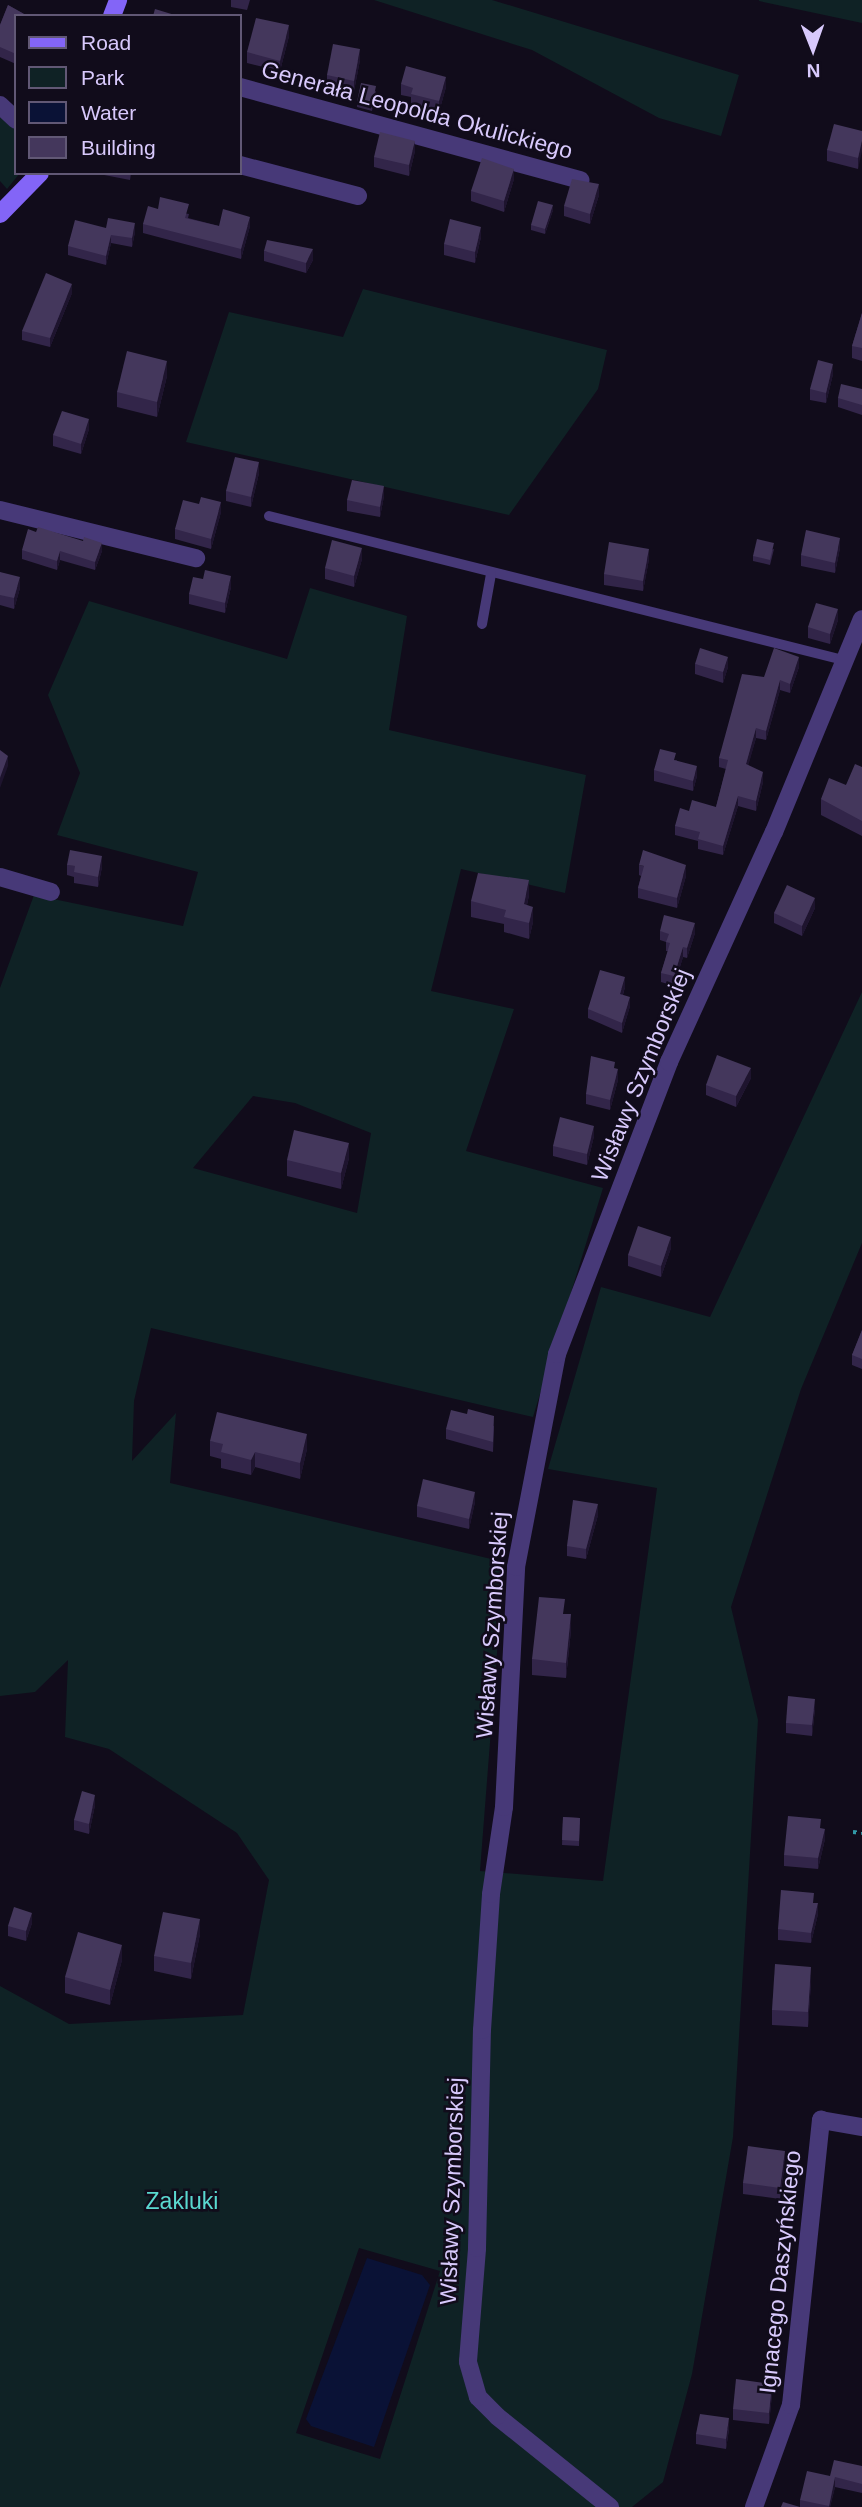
<!DOCTYPE html>
<html>
<head>
<meta charset="utf-8">
<style>
	body { margin:0 }
	#map { position:relative; width:862px; height:2507px; overflow:hidden; background:#110c1b; font-family:Helvetica,sans-serif }
	div>[style] { position:absolute }
	.green>* { inset:0; background:#0f2225 }
	.water>* { inset:0; background:#0a1236 }
	.path>* { height:3.5px; margin-top:-1.75px; transform-origin:0; background:repeating-linear-gradient(90deg,#3299a7 0 3.5px,transparent 0 8.5px) }
	.lane>* { height:10px; margin:-5px; padding:0 5px; transform-origin:5px; border-radius:5px; background:#473978 }
	.street>* { height:18px; margin:-9px; padding:0 9px; transform-origin:9px; border-radius:9px; background:#473978 }
	.secondary>* { height:18px; margin:-9px; padding:0 9px; transform-origin:9px; border-radius:9px; background:#8365f7 }
	.wall>* { inset:0; background:#322549 }
	.shaded-wall>* { inset:0; background:#1e142e }
	.building>* { inset:0; background:#44375c }
	span { translate:-50% -50%; white-space:nowrap; text-align:center; line-height:1.15; -webkit-text-stroke:5px #110c1b; paint-order:stroke }
	.street-label { font-size:23px; color:#d8c9fc }
	.park-label { font-size:23px; color:#5ad7cf }
	.legend { position:absolute; left:14px; top:14px; width:228px; height:161px; box-sizing:border-box; background:#110c1b; border:2px solid #615875; margin:0; padding:9px 12px; list-style:none; font-size:21px; color:#d8c9fc }
	.legend li { display:flex; align-items:center; gap:14px; height:35px }
	.legend b { width:35px; border:2px solid #615875 }
	.north { position:absolute; left:778px; top:14px; width:70px; height:70px; -webkit-text-stroke:5px #110c1b; paint-order:stroke; rotate:179deg; font-size:19px; font-weight:700; line-height:28px; text-align:center; color:#d8c9fc }
	.north::after { content:''; display:block; margin:auto; width:24px; height:32px; background:#d8c9fc; clip-path:polygon(50% 0,100% 100%,50% 72%,0 100%) }
</style>
</head>
<body>
<div id="map">
	<div class="green">
		<i style="clip-path:polygon(374px 0,492px 0,739px 75px,721px 136px,659px 118px,532px 50px)"></i>
		<i style="clip-path:polygon(862px 0,862px 23px,759px 1px,759px 0)"></i>
		<i style="clip-path:polygon(0 115px,16px 131px,16px 173px,20px 173px,7px 189px,0 181px)"></i>
		<i style="clip-path:polygon(363px 289px,607px 350px,598px 389px,509px 515px,186px 442px,229px 312px,343px 337px)"></i>
		<i style="clip-path:polygon(evenodd,310px 588px,407px 616px,389px 730px,586px 775px,565px 893px,461px 869px,431px 991px,514px 1009px,466px 1151px,603px 1188px,533px 1417px,151px 1328px,134px 1401px,132px 1461px,176px 1413px,170px 1483px,504px 1562px,480px 1871px,603px 1881px,657px 1488px,548px 1469px,601px 1287px,710px 1317px,862px 992px,862px 1243px,801px 1389px,731px 1607px,758px 1720px,733px 2137px,692px 2374px,663px 2482px,632px 2507px,0 2507px,0 1986px,69px 2024px,243px 2015px,269px 1880px,237px 1833px,109px 1749px,65px 1737px,68px 1660px,35px 1692px,0 1696px,0 988px,34px 895px,183px 926px,198px 872px,57px 835px,80px 773px,48px 695px,89px 601px,287px 659px,310px 588px,253px 1096px,295px 1103px,371px 1133px,357px 1213px,193px 1168px,253px 1096px,310px 588px,359px 2248px,440px 2271px,380px 2459px,296px 2433px,359px 2248px)"></i>
	</div>
	<div class="water">
		<i style="clip-path:polygon(367px 2258px,422px 2275px,430px 2285px,374px 2447px,311px 2426px,306px 2419px)"></i>
	</div>
	<div class="path">
		<i style="left:853px;top:1832px;width:9px;rotate:6deg"></i>
	</div>
	<div class="lane">
		<i style="left:269px;top:516px;width:592px;rotate:14.08deg"></i>
		<i style="left:482px;top:624px;width:51px;rotate:-79.8deg"></i>
	</div>
	<div class="street">
		<i style="left:240px;top:87px;width:353px;rotate:15.3deg"></i>
		<i style="left:0;top:105px;width:22px;rotate:43deg"></i>
		<i style="left:240px;top:165px;width:122px;rotate:14.7deg"></i>
		<i style="left:0;top:510px;width:202px;rotate:13.8deg"></i>
		<i style="left:0;top:877px;width:53px;rotate:16.4deg"></i>
		<i style="left:610px;top:2507px;width:145px;rotate:-141.2deg"></i>
		<i style="left:497px;top:2416px;width:27px;rotate:-135deg"></i>
		<i style="left:478px;top:2397px;width:37px;rotate:-106deg"></i>
		<i style="left:468px;top:2361px;width:113px;rotate:-85.4deg"></i>
		<i style="left:477px;top:2248px;width:218px;rotate:-88.7deg"></i>
		<i style="left:482px;top:2030px;width:136px;rotate:-86.2deg"></i>
		<i style="left:491px;top:1894px;width:88px;rotate:-81.5deg"></i>
		<i style="left:504px;top:1807px;width:240px;rotate:-87.1deg"></i>
		<i style="left:516px;top:1567px;width:217px;rotate:-79.1deg"></i>
		<i style="left:557px;top:1354px;width:313px;rotate:-69deg"></i>
		<i style="left:669px;top:1062px;width:253px;rotate:-65.5deg"></i>
		<i style="left:774px;top:832px;width:230px;rotate:-67.6deg"></i>
		<i style="left:754px;top:2507px;width:109px;rotate:-70.1deg"></i>
		<i style="left:791px;top:2405px;width:287px;rotate:-84deg"></i>
		<i style="left:821px;top:2120px;width:42px;rotate:9.7deg"></i>
	</div>
	<div class="secondary">
		<i style="left:112px;top:16px;width:17px;rotate:-69deg"></i>
		<i style="left:0;top:214px;width:57px;rotate:-45.7deg"></i>
	</div>
	<div class="wall">
		<i style="clip-path:polygon(231px 0,250px 0,247px 10px,231px 7px)"></i>
		<i style="clip-path:polygon(8px 5px,24px 14px,24px 16px,16px 16px,16px 64px,0 57px,0 25px)"></i>
		<i style="clip-path:polygon(289px 36px,280px 71px,247px 63px,247px 52px)"></i>
		<i style="clip-path:polygon(360px 60px,354px 91px,327px 85px,327px 75px)"></i>
		<i style="clip-path:polygon(401px 84px,446px 87px,439px 112px,411px 104px,411px 97px,401px 95px)"></i>
		<i style="clip-path:polygon(376px 91px,372px 111px,357px 107px,357px 102px)"></i>
		<i style="clip-path:polygon(862px 131px,858px 169px,827px 161px,827px 150px)"></i>
		<i style="clip-path:polygon(415px 151px,409px 176px,374px 167px,374px 157px)"></i>
		<i style="clip-path:polygon(99px 173px,131px 173px,130px 180px,99px 174px)"></i>
		<i style="clip-path:polygon(514px 179px,504px 212px,471px 201px,471px 191px)"></i>
		<i style="clip-path:polygon(599px 195px,590px 224px,564px 216px,564px 206px)"></i>
		<i style="clip-path:polygon(158px 209px,189px 214px,188px 218px,219px 226px,250px 226px,241px 259px,143px 233px,143px 224px)"></i>
		<i style="clip-path:polygon(553px 210px,545px 234px,531px 230px,531px 225px)"></i>
		<i style="clip-path:polygon(106px 228px,135px 232px,132px 247px,111px 243px,106px 265px,68px 255px,68px 246px)"></i>
		<i style="clip-path:polygon(481px 237px,475px 263px,444px 255px,444px 244px)"></i>
		<i style="clip-path:polygon(264px 251px,313px 260px,306px 273px,264px 261px)"></i>
		<i style="clip-path:polygon(72px 293px,50px 347px,22px 340px,22px 331px)"></i>
		<i style="clip-path:polygon(862px 313px,862px 361px,852px 358px,852px 346px)"></i>
		<i style="clip-path:polygon(833px 374px,826px 403px,810px 400px,810px 389px)"></i>
		<i style="clip-path:polygon(167px 376px,157px 417px,117px 407px,117px 392px)"></i>
		<i style="clip-path:polygon(862px 389px,862px 415px,838px 407px,838px 398px)"></i>
		<i style="clip-path:polygon(89px 429px,81px 454px,53px 446px,53px 435px)"></i>
		<i style="clip-path:polygon(259px 473px,251px 507px,226px 501px,226px 491px)"></i>
		<i style="clip-path:polygon(384px 496px,380px 517px,347px 511px,347px 500px)"></i>
		<i style="clip-path:polygon(199px 504px,221px 512px,211px 549px,175px 539px,175px 529px)"></i>
		<i style="clip-path:polygon(840px 548px,835px 573px,801px 566px,801px 555px)"></i>
		<i style="clip-path:polygon(774px 549px,770px 565px,753px 561px,753px 556px)"></i>
		<i style="clip-path:polygon(22px 550px,102px 551px,95px 570px,60px 560px,57px 570px,22px 559px)"></i>
		<i style="clip-path:polygon(362px 559px,354px 587px,325px 579px,325px 568px)"></i>
		<i style="clip-path:polygon(649px 559px,643px 591px,604px 585px,604px 574px)"></i>
		<i style="clip-path:polygon(0 572px,20px 588px,14px 609px,0 605px)"></i>
		<i style="clip-path:polygon(231px 587px,225px 613px,189px 604px,189px 594px)"></i>
		<i style="clip-path:polygon(838px 620px,830px 644px,808px 638px,808px 627px)"></i>
		<i style="clip-path:polygon(695px 664px,728px 667px,723px 683px,695px 674px)"></i>
		<i style="clip-path:polygon(799px 667px,790px 693px,780px 690px,766px 740px,756px 738px,748px 765px,763px 782px,756px 811px,738px 806px,723px 855px,698px 849px,698px 841px,675px 835px,675px 826px,689px 811px,716px 807px,726px 769px,719px 767px,719px 758px,764px 677px)"></i>
		<i style="clip-path:polygon(676px 760px,697px 776px,693px 791px,654px 781px,654px 770px)"></i>
		<i style="clip-path:polygon(862px 767px,862px 836px,821px 815px,821px 799px,846px 785px)"></i>
		<i style="clip-path:polygon(67px 865px,102px 867px,98px 887px,74px 883px,74px 877px,67px 875px)"></i>
		<i style="clip-path:polygon(639px 865px,686px 876px,677px 908px,638px 898px,638px 888px,641px 876px,639px 875px)"></i>
		<i style="clip-path:polygon(529px 895px,527px 905px,533px 922px,529px 939px,504px 932px,504px 924px,471px 917px,471px 901px)"></i>
		<i style="clip-path:polygon(815px 908px,802px 936px,774px 923px,774px 913px)"></i>
		<i style="clip-path:polygon(660px 931px,695px 933px,687px 958px,683px 957px,674px 986px,661px 982px,661px 973px,668px 951px,666px 951px,666px 942px,660px 940px)"></i>
		<i style="clip-path:polygon(625px 987px,623px 995px,630px 1006px,622px 1033px,588px 1018px,588px 1009px)"></i>
		<i style="clip-path:polygon(615px 1069px,618px 1080px,610px 1110px,586px 1104px,586px 1094px)"></i>
		<i style="clip-path:polygon(751px 1078px,736px 1107px,706px 1095px,706px 1085px)"></i>
		<i style="clip-path:polygon(594px 1136px,587px 1165px,553px 1156px,553px 1146px)"></i>
		<i style="clip-path:polygon(349px 1158px,341px 1189px,287px 1176px,287px 1160px)"></i>
		<i style="clip-path:polygon(671px 1248px,661px 1277px,628px 1266px,628px 1255px)"></i>
		<i style="clip-path:polygon(862px 1330px,862px 1369px,852px 1365px,852px 1355px)"></i>
		<i style="clip-path:polygon(494px 1426px,493px 1452px,446px 1439px,446px 1429px)"></i>
		<i style="clip-path:polygon(210px 1441px,307px 1449px,300px 1479px,255px 1467px,251px 1475px,221px 1468px,221px 1459px,210px 1456px)"></i>
		<i style="clip-path:polygon(475px 1502px,469px 1529px,417px 1517px,417px 1506px)"></i>
		<i style="clip-path:polygon(598px 1515px,586px 1559px,567px 1556px,567px 1546px)"></i>
		<i style="clip-path:polygon(565px 1614px,571px 1630px,566px 1678px,532px 1675px,532px 1659px)"></i>
		<i style="clip-path:polygon(815px 1709px,812px 1736px,786px 1733px,786px 1723px)"></i>
		<i style="clip-path:polygon(95px 1805px,89px 1834px,74px 1830px,74px 1820px)"></i>
		<i style="clip-path:polygon(563px 1817px,580px 1818px,579px 1846px,562px 1845px)"></i>
		<i style="clip-path:polygon(825px 1839px,818px 1869px,784px 1866px,784px 1855px)"></i>
		<i style="clip-path:polygon(814px 1903px,818px 1914px,811px 1943px,778px 1940px,778px 1929px)"></i>
		<i style="clip-path:polygon(32px 1923px,26px 1941px,8px 1936px,8px 1926px)"></i>
		<i style="clip-path:polygon(200px 1934px,191px 1979px,154px 1971px,154px 1956px)"></i>
		<i style="clip-path:polygon(122px 1960px,110px 2005px,65px 1993px,65px 1977px)"></i>
		<i style="clip-path:polygon(811px 1982px,808px 2027px,772px 2025px,772px 2010px)"></i>
		<i style="clip-path:polygon(785px 2162px,780px 2199px,743px 2194px,743px 2183px)"></i>
		<i style="clip-path:polygon(772px 2394px,769px 2424px,733px 2420px,733px 2409px)"></i>
		<i style="clip-path:polygon(729px 2429px,726px 2449px,696px 2444px,696px 2434px)"></i>
		<i style="clip-path:polygon(862px 2466px,862px 2493px,835px 2487px,830px 2507px,800px 2507px,800px 2500px,830px 2476px)"></i>
	</div>
	<div class="shaded-wall">
		<i style="clip-path:polygon(289px 25px,289px 36px,280px 71px,280px 61px)"></i>
		<i style="clip-path:polygon(360px 49px,360px 60px,354px 91px,354px 81px)"></i>
		<i style="clip-path:polygon(446px 77px,446px 87px,439px 112px,439px 101px)"></i>
		<i style="clip-path:polygon(415px 141px,415px 151px,409px 176px,409px 165px)"></i>
		<i style="clip-path:polygon(862px 141px,862px 151px,858px 169px,858px 158px)"></i>
		<i style="clip-path:polygon(514px 169px,514px 179px,504px 212px,504px 201px)"></i>
		<i style="clip-path:polygon(599px 184px,599px 195px,590px 224px,590px 214px)"></i>
		<i style="clip-path:polygon(553px 205px,553px 210px,545px 234px,545px 229px)"></i>
		<i style="clip-path:polygon(250px 217px,250px 226px,241px 259px,241px 249px)"></i>
		<i style="clip-path:polygon(135px 223px,135px 232px,132px 247px,132px 238px)"></i>
		<i style="clip-path:polygon(481px 227px,481px 237px,475px 263px,475px 252px)"></i>
		<i style="clip-path:polygon(111px 235px,111px 243px,106px 265px,106px 256px)"></i>
		<i style="clip-path:polygon(313px 249px,313px 260px,306px 273px,306px 263px)"></i>
		<i style="clip-path:polygon(72px 284px,72px 293px,50px 347px,50px 338px)"></i>
		<i style="clip-path:polygon(167px 361px,167px 376px,157px 417px,157px 402px)"></i>
		<i style="clip-path:polygon(833px 364px,833px 374px,826px 403px,826px 393px)"></i>
		<i style="clip-path:polygon(89px 419px,89px 429px,81px 454px,81px 444px)"></i>
		<i style="clip-path:polygon(259px 462px,259px 473px,251px 507px,251px 497px)"></i>
		<i style="clip-path:polygon(384px 486px,384px 496px,380px 517px,380px 507px)"></i>
		<i style="clip-path:polygon(221px 502px,221px 512px,211px 549px,211px 539px)"></i>
		<i style="clip-path:polygon(840px 538px,840px 548px,835px 573px,835px 563px)"></i>
		<i style="clip-path:polygon(102px 543px,102px 551px,95px 570px,95px 562px)"></i>
		<i style="clip-path:polygon(362px 548px,362px 559px,354px 587px,354px 576px)"></i>
		<i style="clip-path:polygon(649px 549px,649px 559px,643px 591px,643px 581px)"></i>
		<i style="clip-path:polygon(60px 551px,60px 560px,57px 570px,57px 561px)"></i>
		<i style="clip-path:polygon(231px 576px,231px 587px,225px 613px,225px 603px)"></i>
		<i style="clip-path:polygon(20px 577px,20px 588px,14px 609px,14px 598px)"></i>
		<i style="clip-path:polygon(838px 609px,838px 620px,830px 644px,830px 634px)"></i>
		<i style="clip-path:polygon(728px 657px,728px 667px,723px 683px,723px 672px)"></i>
		<i style="clip-path:polygon(799px 657px,799px 667px,790px 693px,790px 684px)"></i>
		<i style="clip-path:polygon(780px 680px,780px 690px,766px 740px,766px 731px)"></i>
		<i style="clip-path:polygon(756px 728px,756px 738px,746px 774px,746px 764px)"></i>
		<i style="clip-path:polygon(8px 756px,8px 766px,0 788px,0 778px)"></i>
		<i style="clip-path:polygon(697px 766px,697px 776px,693px 791px,693px 781px)"></i>
		<i style="clip-path:polygon(763px 772px,763px 782px,756px 811px,756px 801px)"></i>
		<i style="clip-path:polygon(738px 796px,738px 806px,723px 855px,723px 846px)"></i>
		<i style="clip-path:polygon(102px 856px,102px 867px,98px 887px,98px 877px)"></i>
		<i style="clip-path:polygon(686px 865px,686px 876px,677px 908px,677px 898px)"></i>
		<i style="clip-path:polygon(529px 880px,529px 895px,524px 919px,524px 904px)"></i>
		<i style="clip-path:polygon(815px 898px,815px 908px,802px 936px,802px 926px)"></i>
		<i style="clip-path:polygon(533px 907px,533px 922px,529px 939px,529px 923px)"></i>
		<i style="clip-path:polygon(695px 923px,695px 933px,687px 958px,687px 948px)"></i>
		<i style="clip-path:polygon(683px 947px,683px 957px,674px 986px,674px 976px)"></i>
		<i style="clip-path:polygon(625px 977px,625px 987px,620px 1003px,620px 994px)"></i>
		<i style="clip-path:polygon(630px 997px,630px 1006px,622px 1033px,622px 1023px)"></i>
		<i style="clip-path:polygon(751px 1068px,751px 1078px,736px 1107px,736px 1096px)"></i>
		<i style="clip-path:polygon(618px 1069px,618px 1080px,610px 1110px,610px 1100px)"></i>
		<i style="clip-path:polygon(594px 1126px,594px 1136px,587px 1165px,587px 1154px)"></i>
		<i style="clip-path:polygon(349px 1143px,349px 1158px,341px 1189px,341px 1173px)"></i>
		<i style="clip-path:polygon(671px 1237px,671px 1248px,661px 1277px,661px 1266px)"></i>
		<i style="clip-path:polygon(307px 1434px,307px 1449px,300px 1479px,300px 1463px)"></i>
		<i style="clip-path:polygon(255px 1452px,255px 1467px,251px 1475px,251px 1460px)"></i>
		<i style="clip-path:polygon(475px 1492px,475px 1502px,469px 1529px,469px 1519px)"></i>
		<i style="clip-path:polygon(598px 1504px,598px 1515px,586px 1559px,586px 1549px)"></i>
		<i style="clip-path:polygon(571px 1614px,571px 1630px,566px 1678px,566px 1663px)"></i>
		<i style="clip-path:polygon(815px 1699px,815px 1709px,812px 1736px,812px 1725px)"></i>
		<i style="clip-path:polygon(95px 1795px,95px 1805px,89px 1834px,89px 1824px)"></i>
		<i style="clip-path:polygon(825px 1829px,825px 1839px,818px 1869px,818px 1858px)"></i>
		<i style="clip-path:polygon(818px 1903px,818px 1914px,811px 1943px,811px 1933px)"></i>
		<i style="clip-path:polygon(32px 1913px,32px 1923px,26px 1941px,26px 1931px)"></i>
		<i style="clip-path:polygon(200px 1919px,200px 1934px,191px 1979px,191px 1963px)"></i>
		<i style="clip-path:polygon(122px 1945px,122px 1960px,110px 2005px,110px 1990px)"></i>
		<i style="clip-path:polygon(811px 1967px,811px 1982px,808px 2027px,808px 2012px)"></i>
		<i style="clip-path:polygon(785px 2151px,785px 2162px,780px 2199px,780px 2188px)"></i>
		<i style="clip-path:polygon(772px 2384px,772px 2394px,769px 2424px,769px 2413px)"></i>
		<i style="clip-path:polygon(729px 2418px,729px 2429px,726px 2449px,726px 2439px)"></i>
		<i style="clip-path:polygon(835px 2477px,835px 2487px,830px 2507px,829px 2507px)"></i>
	</div>
	<div class="building">
		<i style="clip-path:polygon(8px 5px,24px 14px,23px 16px,16px 16px,16px 54px,0 47px,0 25px)"></i>
		<i style="clip-path:polygon(155px 9px,178px 16px,153px 16px)"></i>
		<i style="clip-path:polygon(256px 18px,289px 25px,280px 61px,247px 52px)"></i>
		<i style="clip-path:polygon(333px 44px,360px 49px,354px 81px,327px 75px)"></i>
		<i style="clip-path:polygon(406px 66px,446px 77px,439px 101px,411px 94px,413px 88px,401px 84px)"></i>
		<i style="clip-path:polygon(361px 83px,376px 86px,372px 106px,357px 102px)"></i>
		<i style="clip-path:polygon(834px 124px,862px 131px,862px 141px,858px 158px,827px 150px)"></i>
		<i style="clip-path:polygon(380px 132px,415px 141px,409px 165px,374px 157px)"></i>
		<i style="clip-path:polygon(482px 158px,514px 169px,504px 201px,471px 191px)"></i>
		<i style="clip-path:polygon(572px 179px,599px 184px,590px 214px,564px 206px)"></i>
		<i style="clip-path:polygon(160px 197px,189px 204px,185px 218px,219px 226px,223px 209px,250px 217px,241px 249px,143px 224px,148px 206px,158px 209px)"></i>
		<i style="clip-path:polygon(538px 201px,553px 205px,545px 229px,531px 225px)"></i>
		<i style="clip-path:polygon(108px 218px,135px 223px,132px 238px,111px 235px,106px 256px,68px 246px,75px 220px,106px 228px)"></i>
		<i style="clip-path:polygon(450px 219px,481px 227px,475px 252px,444px 244px)"></i>
		<i style="clip-path:polygon(267px 240px,313px 249px,306px 263px,264px 251px)"></i>
		<i style="clip-path:polygon(46px 273px,72px 284px,50px 338px,22px 331px)"></i>
		<i style="clip-path:polygon(862px 313px,862px 348px,852px 346px)"></i>
		<i style="clip-path:polygon(127px 351px,167px 361px,157px 402px,117px 392px)"></i>
		<i style="clip-path:polygon(818px 360px,833px 364px,826px 393px,810px 389px)"></i>
		<i style="clip-path:polygon(841px 384px,862px 389px,862px 405px,838px 398px)"></i>
		<i style="clip-path:polygon(62px 411px,89px 419px,81px 444px,53px 435px)"></i>
		<i style="clip-path:polygon(235px 457px,259px 462px,251px 497px,226px 491px)"></i>
		<i style="clip-path:polygon(352px 480px,384px 486px,380px 507px,347px 500px)"></i>
		<i style="clip-path:polygon(201px 497px,221px 502px,211px 539px,175px 529px,183px 500px,199px 504px)"></i>
		<i style="clip-path:polygon(38px 527px,83px 541px,84px 537px,102px 543px,95px 562px,60px 551px,57px 561px,22px 550px,28px 529px,36px 532px)"></i>
		<i style="clip-path:polygon(806px 530px,840px 538px,835px 563px,801px 555px)"></i>
		<i style="clip-path:polygon(757px 539px,774px 543px,770px 560px,753px 556px)"></i>
		<i style="clip-path:polygon(332px 540px,362px 548px,354px 576px,325px 568px)"></i>
		<i style="clip-path:polygon(609px 542px,649px 549px,643px 581px,604px 574px)"></i>
		<i style="clip-path:polygon(205px 570px,231px 576px,225px 603px,189px 594px,193px 577px,203px 579px)"></i>
		<i style="clip-path:polygon(0 572px,20px 577px,14px 598px,0 595px)"></i>
		<i style="clip-path:polygon(816px 603px,838px 609px,830px 634px,808px 627px)"></i>
		<i style="clip-path:polygon(700px 648px,728px 657px,723px 672px,695px 664px)"></i>
		<i style="clip-path:polygon(774px 648px,799px 657px,790px 684px,780px 680px,766px 731px,756px 728px,746px 764px,763px 772px,756px 801px,738px 796px,723px 846px,698px 839px,700px 832px,675px 826px,680px 808px,689px 811px,692px 800px,716px 807px,728px 760px,719px 758px,742px 674px,764px 677px)"></i>
		<i style="clip-path:polygon(660px 749px,676px 753px,674px 760px,697px 766px,693px 781px,654px 770px)"></i>
		<i style="clip-path:polygon(0 750px,8px 756px,0 778px)"></i>
		<i style="clip-path:polygon(855px 764px,862px 767px,862px 821px,821px 799px,829px 778px,846px 785px)"></i>
		<i style="clip-path:polygon(70px 850px,102px 856px,98px 877px,74px 872px,75px 866px,67px 865px)"></i>
		<i style="clip-path:polygon(643px 850px,686px 865px,677px 898px,638px 888px,644px 866px,639px 865px)"></i>
		<i style="clip-path:polygon(478px 873px,529px 880px,524px 904px,533px 907px,529px 923px,504px 917px,506px 910px,471px 901px)"></i>
		<i style="clip-path:polygon(787px 885px,815px 898px,802px 926px,774px 913px)"></i>
		<i style="clip-path:polygon(664px 915px,695px 923px,687px 948px,683px 947px,674px 976px,661px 973px,670px 943px,666px 942px,669px 934px,660px 931px)"></i>
		<i style="clip-path:polygon(600px 970px,625px 977px,620px 994px,630px 997px,622px 1023px,588px 1009px)"></i>
		<i style="clip-path:polygon(717px 1055px,751px 1068px,736px 1096px,706px 1085px)"></i>
		<i style="clip-path:polygon(591px 1056px,615px 1062px,614px 1068px,618px 1069px,610px 1100px,586px 1094px)"></i>
		<i style="clip-path:polygon(560px 1117px,594px 1126px,587px 1154px,553px 1146px)"></i>
		<i style="clip-path:polygon(294px 1130px,349px 1143px,341px 1173px,287px 1160px)"></i>
		<i style="clip-path:polygon(638px 1226px,671px 1237px,661px 1266px,628px 1255px)"></i>
		<i style="clip-path:polygon(862px 1330px,862px 1359px,852px 1355px)"></i>
		<i style="clip-path:polygon(468px 1409px,494px 1416px,493px 1442px,446px 1429px,451px 1410px,467px 1414px)"></i>
		<i style="clip-path:polygon(217px 1412px,307px 1434px,300px 1463px,255px 1452px,251px 1460px,221px 1452px,223px 1444px,210px 1441px)"></i>
		<i style="clip-path:polygon(423px 1479px,475px 1492px,469px 1519px,417px 1506px)"></i>
		<i style="clip-path:polygon(573px 1500px,598px 1504px,586px 1549px,567px 1546px)"></i>
		<i style="clip-path:polygon(539px 1597px,565px 1599px,563px 1614px,571px 1614px,566px 1663px,532px 1659px)"></i>
		<i style="clip-path:polygon(788px 1696px,815px 1699px,812px 1725px,786px 1723px)"></i>
		<i style="clip-path:polygon(82px 1791px,95px 1795px,89px 1824px,74px 1820px)"></i>
		<i style="clip-path:polygon(788px 1816px,821px 1819px,820px 1828px,825px 1829px,818px 1858px,784px 1855px)"></i>
		<i style="clip-path:polygon(563px 1817px,580px 1818px,579px 1841px,562px 1840px)"></i>
		<i style="clip-path:polygon(781px 1890px,814px 1893px,813px 1903px,818px 1903px,811px 1933px,778px 1929px)"></i>
		<i style="clip-path:polygon(14px 1907px,32px 1913px,26px 1931px,8px 1926px)"></i>
		<i style="clip-path:polygon(163px 1912px,200px 1919px,191px 1963px,154px 1956px)"></i>
		<i style="clip-path:polygon(78px 1932px,122px 1945px,110px 1990px,65px 1977px)"></i>
		<i style="clip-path:polygon(775px 1964px,811px 1967px,808px 2012px,772px 2010px)"></i>
		<i style="clip-path:polygon(748px 2146px,785px 2151px,780px 2188px,743px 2183px)"></i>
		<i style="clip-path:polygon(736px 2379px,772px 2384px,769px 2413px,733px 2409px)"></i>
		<i style="clip-path:polygon(700px 2414px,729px 2418px,726px 2439px,696px 2434px)"></i>
		<i style="clip-path:polygon(834px 2460px,862px 2466px,862px 2484px,835px 2477px,829px 2506px,800px 2500px,807px 2471px,830px 2476px)"></i>
		<i style="clip-path:polygon(783px 2502px,800px 2507px,781px 2507px)"></i>
	</div>
	<div class="street-label">
		<span style="left:417px;top:110px;rotate:15deg">Generała Leopolda Okulickiego</span>
		<span style="left:641px;top:1075px;rotate:-68deg">Wisławy Szymborskiej</span>
		<span style="left:492px;top:1625px;rotate:-86deg">Wisławy Szymborskiej</span>
		<span style="left:452px;top:2191px;rotate:-88deg">Wisławy Szymborskiej</span>
		<span style="left:780px;top:2272px;rotate:-84deg">Ignacego Daszyńskiego</span>
	</div>
	<div class="park-label">
		<span style="left:182px;top:2201px">Zakluki</span>
	</div>
	<ul class="legend">
	<li><b style="height:9px;background:#8365f7"></b>Road</li>
	<li><b style="height:19px;background:#0f2225"></b>Park</li>
	<li><b style="height:19px;background:#0a1236"></b>Water</li>
	<li><b style="height:19px;background:#44375c"></b>Building</li>
	</ul>
	<div class="north">N</div>
</div>
</body>
</html>
